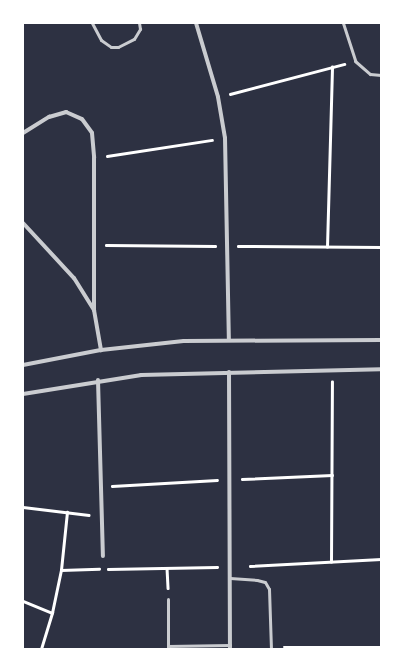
<!DOCTYPE html>
<html>
<head>
<meta charset="utf-8">
<style>
	body { margin:0 }
	#map { position:relative; width:404px; height:672px; overflow:hidden; background:#2d3142; font-family:"PT Sans Narrow",sans-serif }
	div>[style] { position:absolute }
	.path>* { height:2.5px; margin:-1.25px; padding:0 1.25px; transform-origin:1.25px; border-radius:1.25px; background:#fff }
	.service>* { height:3px; margin:-1.5px; padding:0 1.5px; transform-origin:1.5px; border-radius:1.5px; background:#caccd0 }
	.minor>* { height:4px; margin:-2px; padding:0 2px; transform-origin:2px; border-radius:2px; background:#caccd0 }
	span { translate:-50% -50%; white-space:nowrap; text-align:center; line-height:1.15; -webkit-text-stroke:3.5px #fff; paint-order:stroke }
	.frame { position:absolute; inset:0; border:24px solid #fff; pointer-events:none }
</style>
</head>
<body>
<div id="map">
	<div class="path">
		<i style="left:230px;top:94px;width:118px;rotate:-14.7deg"></i>
		<i style="left:107px;top:156px;width:106px;rotate:-8.7deg"></i>
		<i style="left:106px;top:245px;width:109px;rotate:0.5deg"></i>
		<i style="left:238px;top:246px;width:143px;rotate:0.4deg"></i>
		<i style="left:327px;top:247px;width:180px;rotate:-88.4deg"></i>
		<i style="left:242px;top:479px;width:90px;rotate:-2.5deg"></i>
		<i style="left:112px;top:486px;width:105px;rotate:-3.3deg"></i>
		<i style="left:23px;top:507px;width:66px;rotate:6.9deg"></i>
		<i style="left:331px;top:562px;width:180px;rotate:-89.7deg"></i>
		<i style="left:250px;top:566px;width:131px;rotate:-3.1deg"></i>
		<i style="left:167px;top:568px;width:20px;rotate:87deg"></i>
		<i style="left:108px;top:569px;width:109px;rotate:-1.1deg"></i>
		<i style="left:61px;top:570px;width:38px;rotate:-2deg"></i>
		<i style="left:23px;top:601px;width:31px;rotate:22deg"></i>
		<i style="left:284px;top:647px;width:97px"></i>
		<i style="left:41px;top:649px;width:38px;rotate:-73deg"></i>
		<i style="left:52px;top:613px;width:44px;rotate:-78.2deg"></i>
		<i style="left:61px;top:570px;width:58px;rotate:-84.1deg"></i>
	</div>
	<div class="service">
		<i style="left:92px;top:23px;width:19px;rotate:62deg"></i>
		<i style="left:101px;top:40px;width:12px;rotate:35deg"></i>
		<i style="left:111px;top:47px;width:7px"></i>
		<i style="left:118px;top:47px;width:18px;rotate:-27deg"></i>
		<i style="left:134px;top:39px;width:12px;rotate:-59deg"></i>
		<i style="left:140px;top:29px;width:6px;rotate:-99deg"></i>
		<i style="left:343px;top:23px;width:40px;rotate:72deg"></i>
		<i style="left:355px;top:61px;width:20px;rotate:41deg"></i>
		<i style="left:370px;top:74px;width:11px;rotate:5deg"></i>
		<i style="left:230px;top:578px;width:27px;rotate:4deg"></i>
		<i style="left:257px;top:580px;width:8px;rotate:14deg"></i>
		<i style="left:265px;top:582px;width:8px;rotate:60deg"></i>
		<i style="left:269px;top:589px;width:60px;rotate:88.1deg"></i>
		<i style="left:168px;top:646px;width:62px;rotate:-0.9deg"></i>
		<i style="left:168px;top:649px;width:50px;rotate:-90deg"></i>
	</div>
	<div class="minor">
		<i style="left:196px;top:23px;width:77px;rotate:73.4deg"></i>
		<i style="left:218px;top:97px;width:42px;rotate:80.3deg"></i>
		<i style="left:225px;top:138px;width:201px;rotate:88.9deg"></i>
		<i style="left:23px;top:133px;width:31px;rotate:-32deg"></i>
		<i style="left:49px;top:117px;width:18px;rotate:-16deg"></i>
		<i style="left:66px;top:112px;width:17px;rotate:24deg"></i>
		<i style="left:82px;top:119px;width:17px;rotate:54deg"></i>
		<i style="left:92px;top:133px;width:25px;rotate:85deg"></i>
		<i style="left:94px;top:158px;width:152px;rotate:90deg"></i>
		<i style="left:94px;top:310px;width:41px;rotate:80.1deg"></i>
		<i style="left:23px;top:223px;width:75px;rotate:47.2deg"></i>
		<i style="left:74px;top:278px;width:38px;rotate:58deg"></i>
		<i style="left:23px;top:365px;width:79px;rotate:-10.9deg"></i>
		<i style="left:101px;top:350px;width:83px;rotate:-6.2deg"></i>
		<i style="left:184px;top:341px;width:197px;rotate:-0.3deg"></i>
		<i style="left:229px;top:372px;width:277px;rotate:89.8deg"></i>
		<i style="left:98px;top:380px;width:176px;rotate:88.4deg"></i>
		<i style="left:23px;top:394px;width:120px;rotate:-9.1deg"></i>
		<i style="left:141px;top:375px;width:240px;rotate:-1.4deg"></i>
	</div>
	<div class="frame"></div>
</div>
</body>
</html>
